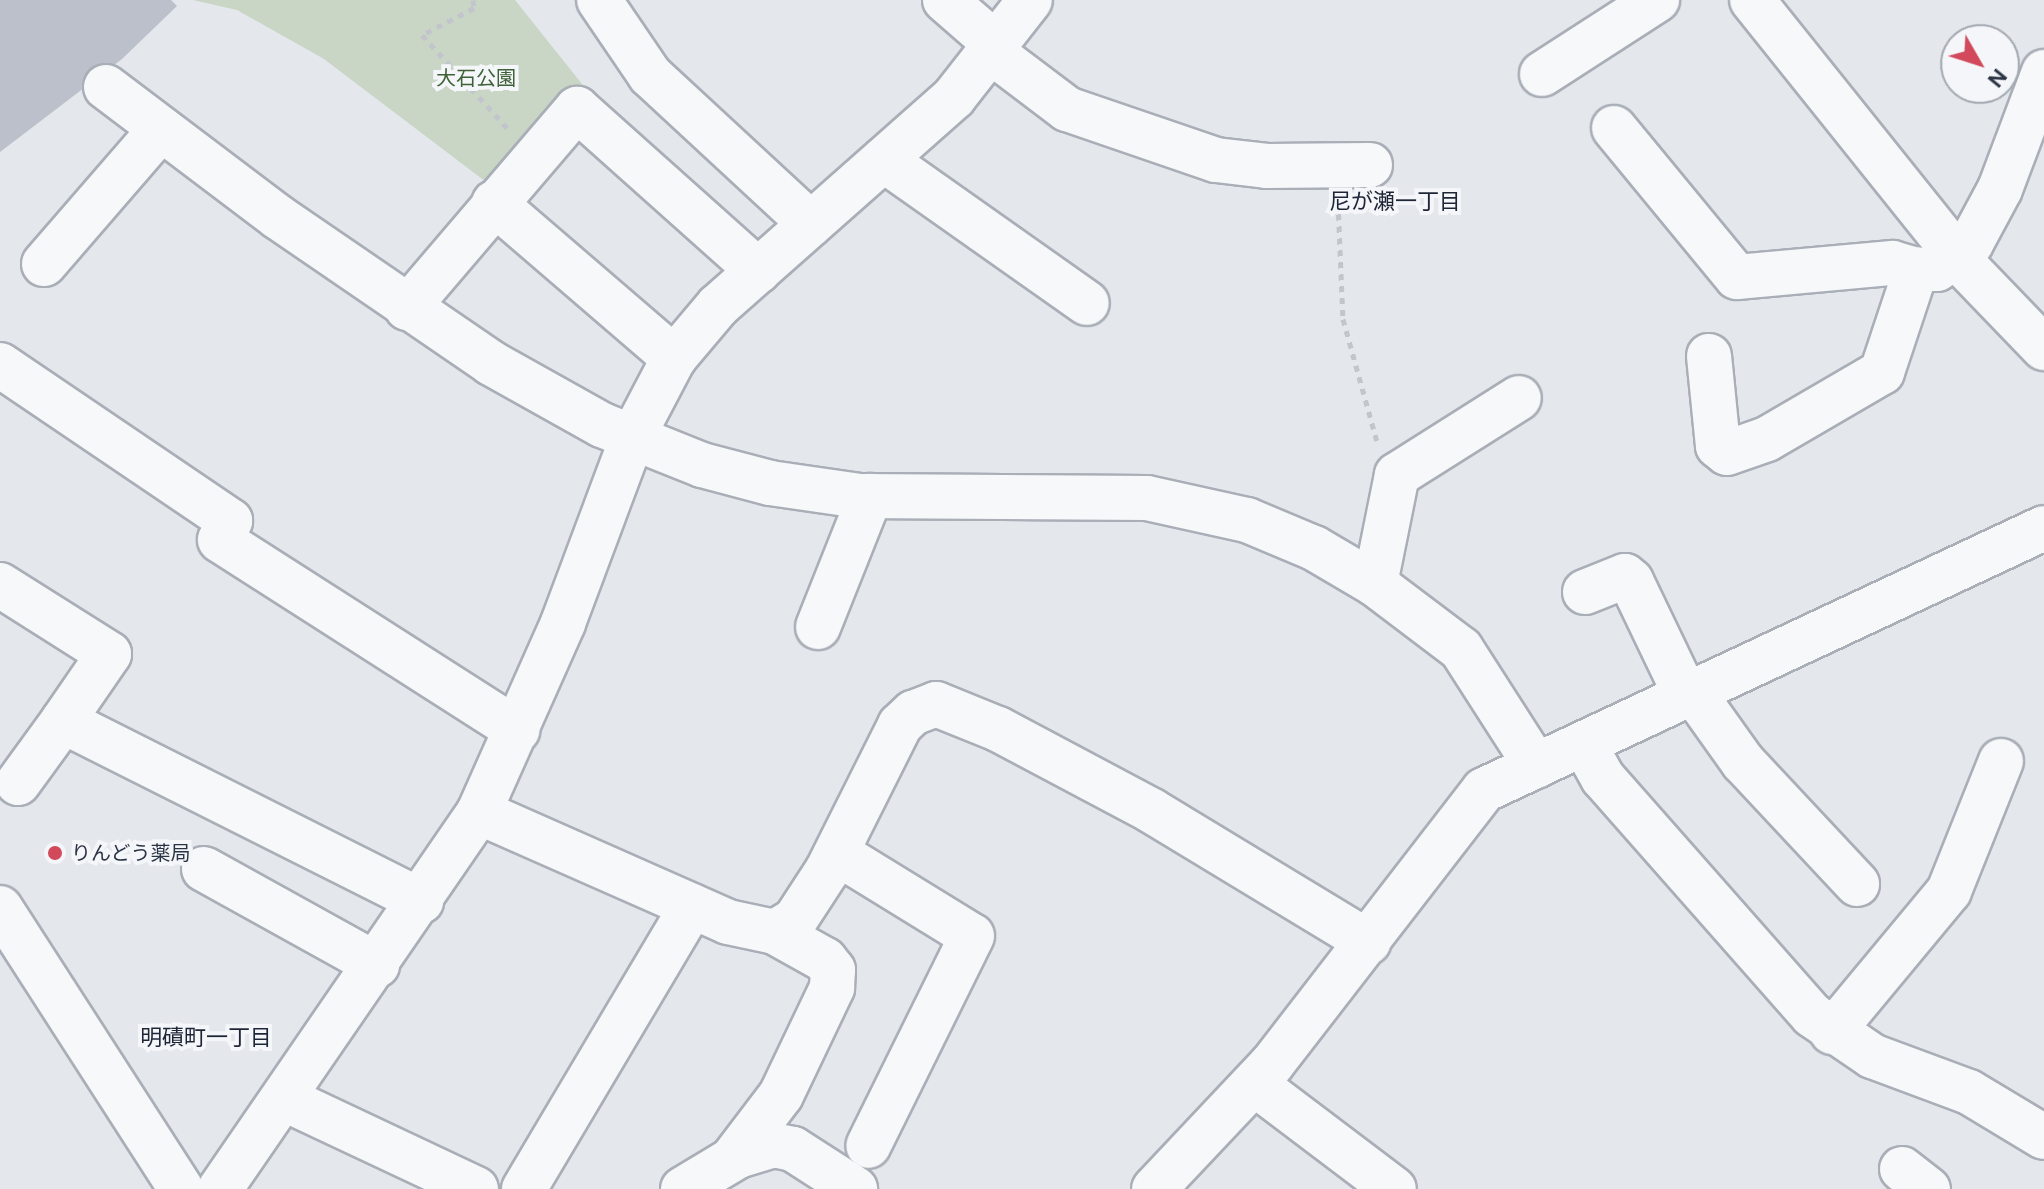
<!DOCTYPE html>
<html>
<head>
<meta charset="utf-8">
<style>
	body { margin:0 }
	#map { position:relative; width:2044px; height:1189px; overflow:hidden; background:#e4e7ec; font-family:"DM Sans","Noto Sans JP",sans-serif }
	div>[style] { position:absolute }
	.green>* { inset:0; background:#c9d6c5 }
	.building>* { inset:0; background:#bbc0ca }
	.path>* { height:5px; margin-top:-2.5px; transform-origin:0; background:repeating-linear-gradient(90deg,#c2c5cb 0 6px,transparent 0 12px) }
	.roads { filter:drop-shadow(2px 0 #a9aeb7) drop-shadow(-2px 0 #a9aeb7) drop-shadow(0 2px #a9aeb7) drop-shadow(0 -2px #a9aeb7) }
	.minor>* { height:44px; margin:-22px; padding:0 22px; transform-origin:22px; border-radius:22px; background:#f7f8fa }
	.dots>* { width:22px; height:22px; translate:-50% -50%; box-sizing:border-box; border:4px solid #f4f6f9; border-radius:50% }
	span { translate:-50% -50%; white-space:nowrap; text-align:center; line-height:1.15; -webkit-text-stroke:8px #f4f6f9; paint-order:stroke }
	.park-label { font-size:20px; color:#3f6138 }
	.poi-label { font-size:20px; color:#2b3445 }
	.left { translate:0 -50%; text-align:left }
	.neighbourhood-label { font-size:22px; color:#1d2536 }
	.north { position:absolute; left:1940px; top:24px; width:80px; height:80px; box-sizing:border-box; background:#f4f6f9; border:2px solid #a4a8b1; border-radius:50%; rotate:129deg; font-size:22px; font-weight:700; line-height:32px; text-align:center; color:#2b3445 }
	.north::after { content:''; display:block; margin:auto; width:28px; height:36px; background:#d1495b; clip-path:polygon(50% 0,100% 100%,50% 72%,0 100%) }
</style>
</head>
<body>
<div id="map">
	<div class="green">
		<i style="clip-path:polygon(193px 0,515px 0,586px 89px,498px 191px,324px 59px,237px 10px)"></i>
	</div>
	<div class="building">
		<i style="clip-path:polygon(0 0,171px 0,177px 6px,122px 59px,0 152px)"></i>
	</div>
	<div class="path">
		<i style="left:473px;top:0;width:8px;rotate:83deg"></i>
		<i style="left:474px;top:8px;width:59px;rotate:152.6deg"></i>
		<i style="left:422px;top:35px;width:129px;rotate:47.5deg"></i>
		<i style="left:1338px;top:202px;width:117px;rotate:87.6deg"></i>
		<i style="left:1343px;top:319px;width:128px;rotate:74.5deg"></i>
	</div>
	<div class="roads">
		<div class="minor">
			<i style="left:599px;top:0;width:91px;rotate:55.8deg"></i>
			<i style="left:650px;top:75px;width:219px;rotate:42.8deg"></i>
			<i style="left:945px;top:0;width:70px;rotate:41deg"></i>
			<i style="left:1752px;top:0;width:341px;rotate:51.3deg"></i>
			<i style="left:1965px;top:266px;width:114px;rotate:46.1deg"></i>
			<i style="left:993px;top:53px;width:93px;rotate:37.1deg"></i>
			<i style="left:1067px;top:109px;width:157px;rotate:18.9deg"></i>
			<i style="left:1216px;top:160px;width:51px;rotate:6.7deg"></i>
			<i style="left:1267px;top:166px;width:103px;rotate:-0.6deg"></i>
			<i style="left:1542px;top:74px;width:137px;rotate:-32.8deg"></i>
			<i style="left:106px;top:87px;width:216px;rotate:37.1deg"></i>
			<i style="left:278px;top:217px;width:258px;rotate:34.4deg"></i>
			<i style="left:491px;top:363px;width:127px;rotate:29.2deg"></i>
			<i style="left:602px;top:425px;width:108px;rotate:21.8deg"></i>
			<i style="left:702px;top:465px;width:70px;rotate:14.8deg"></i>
			<i style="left:770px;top:483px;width:91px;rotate:8.2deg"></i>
			<i style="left:860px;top:496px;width:287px;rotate:0.4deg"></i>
			<i style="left:1147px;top:498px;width:102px;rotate:12.4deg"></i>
			<i style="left:1247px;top:520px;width:73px;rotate:22.7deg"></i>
			<i style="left:1314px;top:548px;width:71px;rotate:30.5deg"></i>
			<i style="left:1375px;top:584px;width:108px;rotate:37.1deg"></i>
			<i style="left:1461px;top:649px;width:139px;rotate:57.3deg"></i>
			<i style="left:1614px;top:128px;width:193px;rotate:50.5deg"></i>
			<i style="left:1737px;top:277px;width:156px;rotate:-5.2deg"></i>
			<i style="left:1892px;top:263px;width:25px;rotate:16deg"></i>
			<i style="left:1916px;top:270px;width:21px;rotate:-3deg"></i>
			<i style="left:1937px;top:269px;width:43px;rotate:-37.4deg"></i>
			<i style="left:1971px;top:243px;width:61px;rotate:-61.8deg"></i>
			<i style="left:2000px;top:189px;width:125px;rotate:-69.4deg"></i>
			<i style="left:884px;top:160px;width:248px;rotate:35.2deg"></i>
			<i style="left:494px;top:203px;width:238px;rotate:40.7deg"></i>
			<i style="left:44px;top:264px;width:177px;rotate:-49.1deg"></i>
			<i style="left:407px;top:308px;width:262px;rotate:-49.5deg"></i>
			<i style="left:577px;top:109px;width:243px;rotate:41.8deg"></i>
			<i style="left:1709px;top:356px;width:90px;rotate:84.3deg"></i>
			<i style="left:1718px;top:446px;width:11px;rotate:38deg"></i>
			<i style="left:1727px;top:453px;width:42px;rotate:-19.3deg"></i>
			<i style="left:1767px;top:439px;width:133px;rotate:-30.2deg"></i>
			<i style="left:1882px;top:372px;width:108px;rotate:-71.6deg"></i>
			<i style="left:0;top:365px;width:278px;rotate:34.1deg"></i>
			<i style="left:230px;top:521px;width:21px;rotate:118deg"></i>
			<i style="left:220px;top:540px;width:353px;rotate:32.6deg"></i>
			<i style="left:1375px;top:584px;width:111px;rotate:-78.6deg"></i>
			<i style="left:1397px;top:475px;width:144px;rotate:-32.3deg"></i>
			<i style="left:0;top:585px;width:129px;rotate:32.3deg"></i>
			<i style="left:109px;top:654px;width:81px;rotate:124.5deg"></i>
			<i style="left:63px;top:721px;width:401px;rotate:26.7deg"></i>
			<i style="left:1585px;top:592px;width:43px;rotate:-21.8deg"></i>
			<i style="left:1625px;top:576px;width:8px;rotate:40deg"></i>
			<i style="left:1631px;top:581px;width:127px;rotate:64.4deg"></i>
			<i style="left:818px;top:627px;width:141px;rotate:-68.3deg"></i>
			<i style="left:1693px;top:692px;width:86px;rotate:54.5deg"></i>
			<i style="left:1743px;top:762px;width:167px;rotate:46.9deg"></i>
			<i style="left:1584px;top:744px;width:39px;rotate:61deg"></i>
			<i style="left:1603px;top:778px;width:316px;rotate:48.6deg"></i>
			<i style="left:1812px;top:1015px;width:73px;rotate:34.3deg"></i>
			<i style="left:1872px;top:1056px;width:103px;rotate:20.4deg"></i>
			<i style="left:1969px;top:1092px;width:87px;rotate:31deg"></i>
			<i style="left:18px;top:783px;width:77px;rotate:-54deg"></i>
			<i style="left:479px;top:812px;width:272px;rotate:23.8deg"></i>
			<i style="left:728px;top:922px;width:48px;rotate:12deg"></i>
			<i style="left:775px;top:932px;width:23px;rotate:-31deg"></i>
			<i style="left:795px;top:920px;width:59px;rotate:-56.9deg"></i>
			<i style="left:827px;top:871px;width:163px;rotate:-63.4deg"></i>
			<i style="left:900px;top:725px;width:18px;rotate:-43deg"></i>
			<i style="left:913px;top:713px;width:25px;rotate:-21deg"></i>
			<i style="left:936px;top:704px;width:67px;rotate:22deg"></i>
			<i style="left:998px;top:729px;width:174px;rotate:28deg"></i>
			<i style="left:1152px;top:811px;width:253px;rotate:31.2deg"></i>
			<i style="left:837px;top:853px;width:158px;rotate:31.6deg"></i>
			<i style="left:972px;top:936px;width:234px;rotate:116.3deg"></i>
			<i style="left:204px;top:869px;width:198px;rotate:29deg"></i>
			<i style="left:0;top:908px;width:334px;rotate:57.2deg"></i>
			<i style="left:1832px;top:1032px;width:183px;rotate:-50.3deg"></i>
			<i style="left:1949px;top:891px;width:140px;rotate:-68.2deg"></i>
			<i style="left:1255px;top:1084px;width:174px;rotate:37.1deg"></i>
			<i style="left:285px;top:1099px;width:211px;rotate:25.2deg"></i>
			<i style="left:733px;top:1158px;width:79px;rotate:-52.7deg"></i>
			<i style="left:781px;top:1095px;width:119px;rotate:-64.5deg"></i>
			<i style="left:832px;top:988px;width:18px;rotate:-87deg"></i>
			<i style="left:833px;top:970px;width:13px;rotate:-129deg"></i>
			<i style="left:825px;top:960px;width:57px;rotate:-150.8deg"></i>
			<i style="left:1902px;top:1169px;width:33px;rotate:38deg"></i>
			<i style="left:220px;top:1189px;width:457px;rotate:-55.5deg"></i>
			<i style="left:479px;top:812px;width:207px;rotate:-66deg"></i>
			<i style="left:563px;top:623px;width:197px;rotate:-69.5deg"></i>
			<i style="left:632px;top:438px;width:90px;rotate:-62.3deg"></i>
			<i style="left:674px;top:358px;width:68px;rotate:-49.8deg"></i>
			<i style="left:718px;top:306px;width:315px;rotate:-41.5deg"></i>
			<i style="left:954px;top:97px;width:123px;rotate:-51.9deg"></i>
			<i style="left:524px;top:1189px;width:329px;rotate:-59.3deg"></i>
			<i style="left:683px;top:1189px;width:64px;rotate:-31deg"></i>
			<i style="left:738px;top:1156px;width:37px;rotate:-17deg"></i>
			<i style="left:773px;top:1145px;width:20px;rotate:11deg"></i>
			<i style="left:793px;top:1149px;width:74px;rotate:32.8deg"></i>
			<i style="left:1154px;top:1189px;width:172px;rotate:-46.7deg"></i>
			<i style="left:1272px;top:1064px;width:346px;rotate:-52.3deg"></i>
			<i style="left:1484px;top:790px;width:618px;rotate:-25.07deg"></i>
		</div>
	</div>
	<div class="dots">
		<i style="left:55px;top:853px;background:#d1495b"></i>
	</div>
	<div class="park-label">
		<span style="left:476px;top:78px">大石公園</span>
	</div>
	<div class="poi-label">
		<span class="left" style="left:71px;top:853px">りんどう薬局</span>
	</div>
	<div class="neighbourhood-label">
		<span style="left:1395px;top:202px">尼が瀬一丁目</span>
		<span style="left:206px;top:1038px">明磧町一丁目</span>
	</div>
	<div class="north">N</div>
</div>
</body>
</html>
